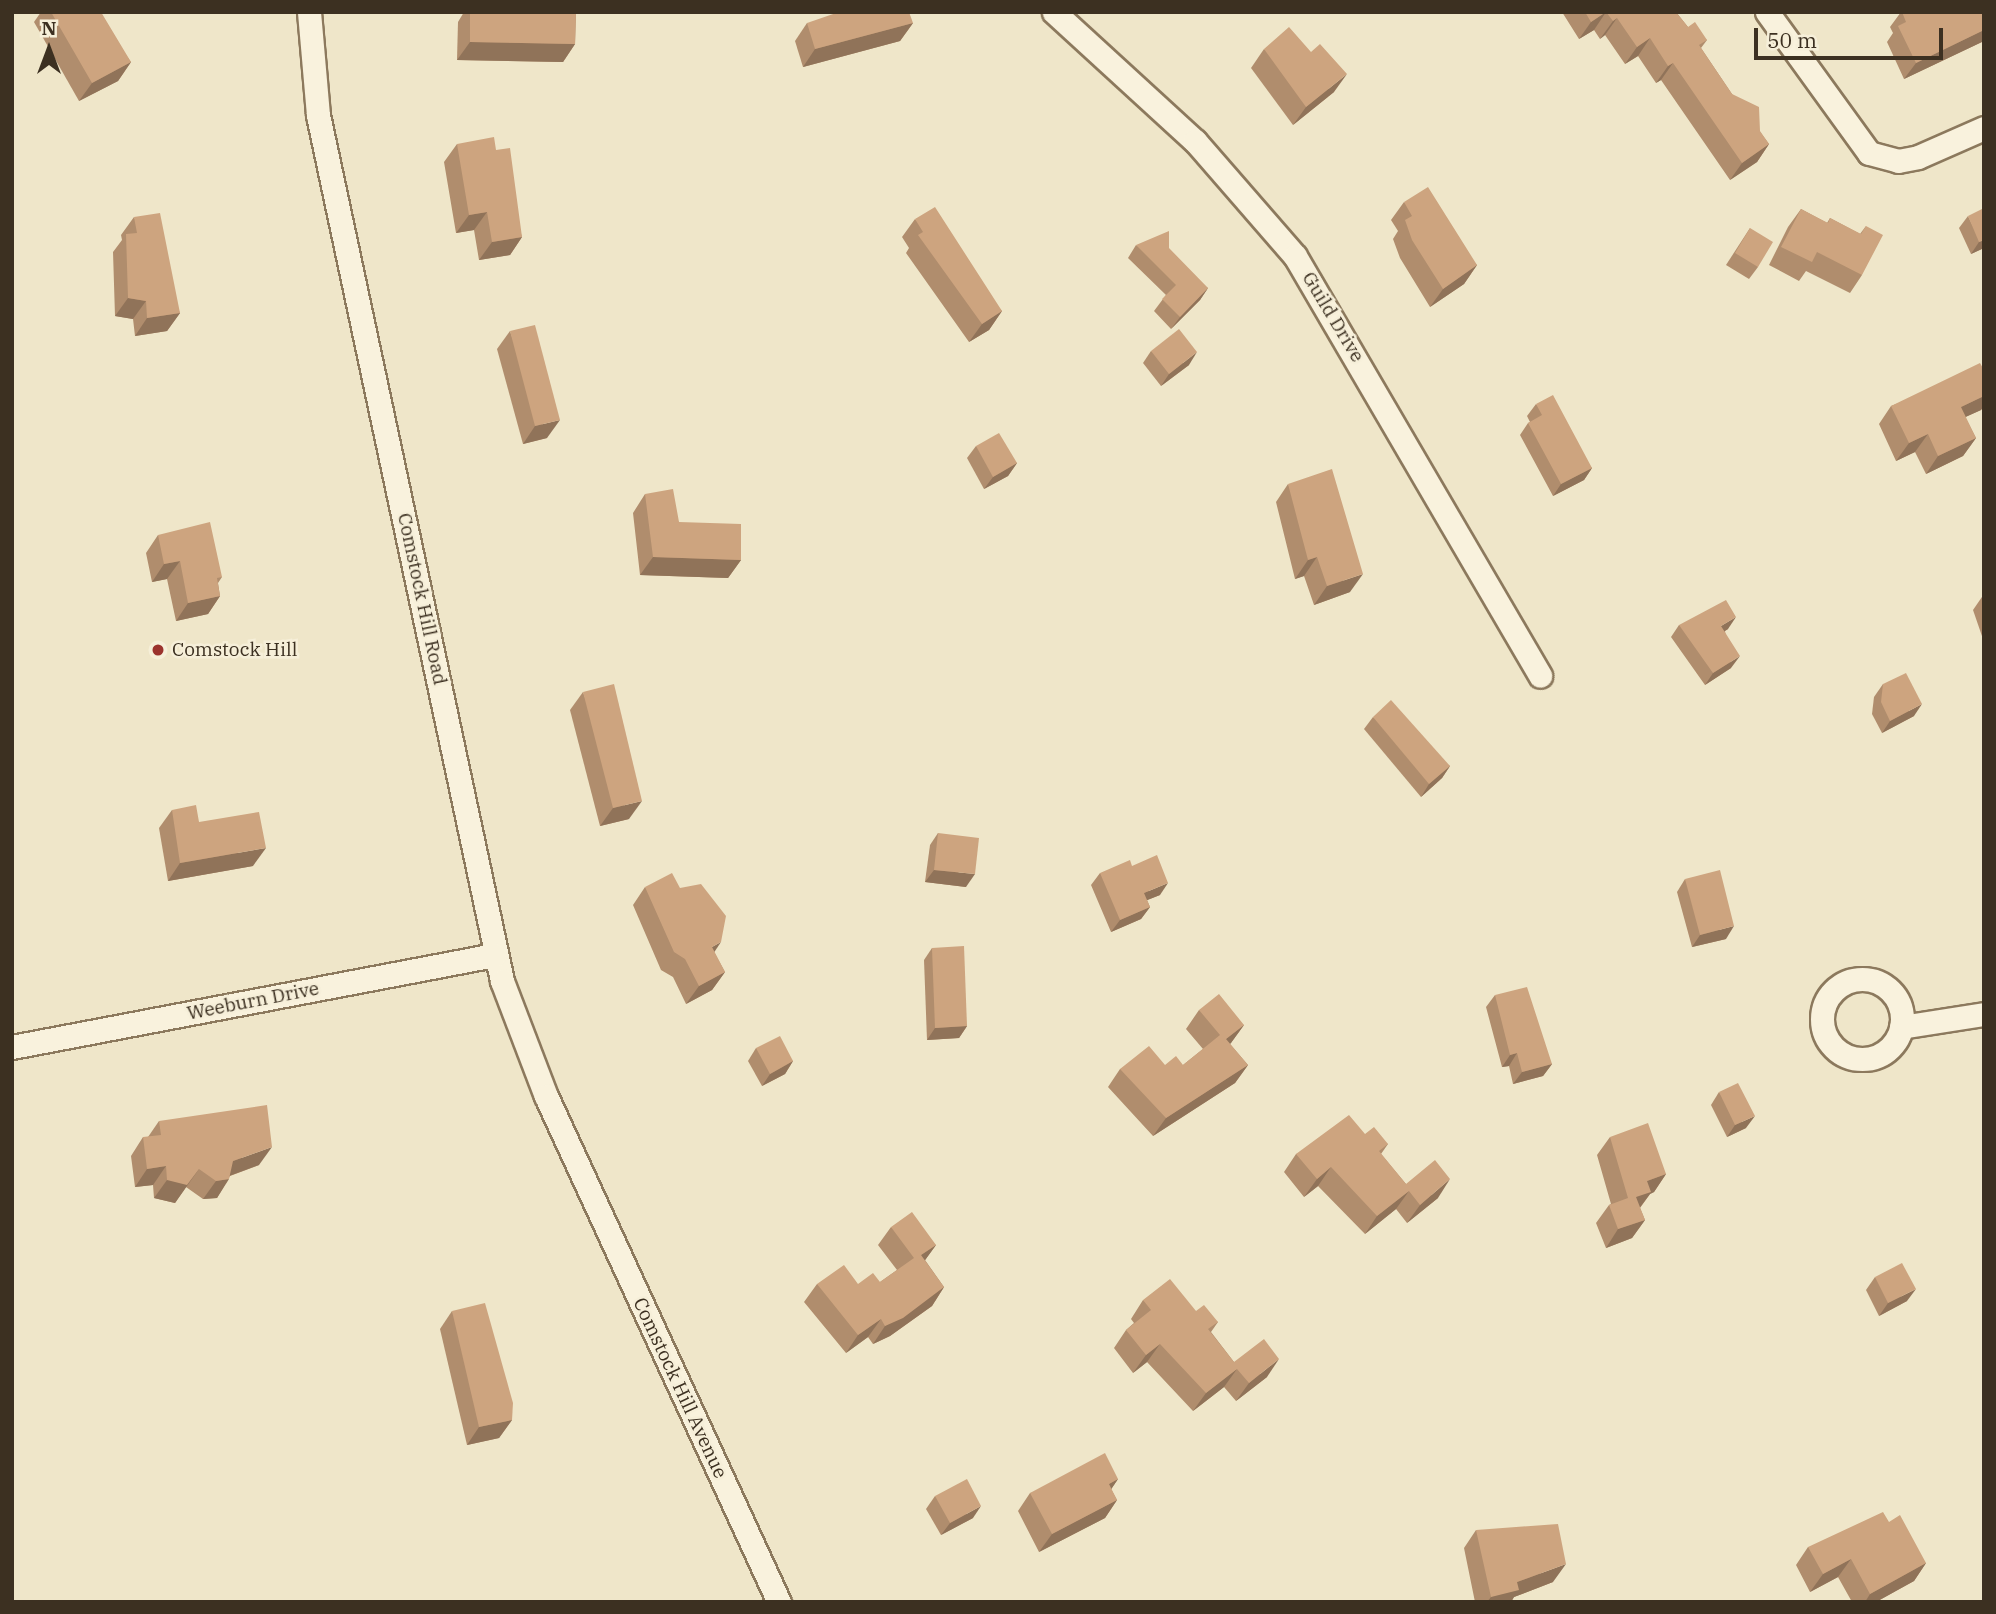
<!DOCTYPE html>
<style>
body{margin:0}
#map{position:relative;width:1996px;height:1614px;overflow:hidden;background:#efe6c9;font-family:"IBM Plex Serif",serif}
div>[style]{position:absolute}
.roads{filter:drop-shadow(2px 0 #8c795d) drop-shadow(-2px 0 #8c795d) drop-shadow(0 2px #8c795d) drop-shadow(0 -2px #8c795d)}
.street>*{height:23px;margin:-11.5px;padding:0 11.5px;transform-origin:11.5px;border-radius:11.5px;background:#f9f2dd}
.street>.ring{margin:-11.5px;padding:0;box-sizing:content-box;background:none;border:23px solid #f9f2dd;border-radius:50%}
.wall>*{inset:0;background:#b08d6d}
.shaded-wall>*{inset:0;background:#907359}
.building>*{inset:0;background:#cda47f}
.dots>*{width:19px;height:19px;translate:-50% -50%;box-sizing:border-box;border:4px solid #f6efd9;border-radius:50%}
span{translate:-50% -50%;white-space:nowrap;text-align:center;line-height:1.15;-webkit-text-stroke:5px #f6efd9;paint-order:stroke}
.street-label{font-size:19px;color:#3c3021}
.poi-label{font-size:19px;color:#3c3021}
.left{translate:0 -50%;text-align:left}
.frame{position:absolute;inset:0;border:14px solid #3c3021;pointer-events:none}
.north{position:absolute;left:14px;top:14px;width:70px;height:70px;-webkit-text-stroke:5px #f6efd9;paint-order:stroke;rotate:0deg;font-size:19px;font-weight:700;line-height:28px;text-align:center;color:#3c3021}
.north::after{content:'';display:block;margin:auto;width:24px;height:32px;background:#3c3021;clip-path:polygon(50% 0,100% 100%,50% 72%,0 100%)}
.scale{position:absolute;left:1754px;top:28px;width:189px;height:32px;box-sizing:border-box;border:4px solid #3c3021;border-top:0;padding-left:9px;font-size:21px;line-height:24px;white-space:nowrap;color:#3c3021;-webkit-text-stroke:5px #f6efd9;paint-order:stroke}
</style>
<div id="map">
<div class="roads">
<div class="street">
<div style="left:309px;top:12px;width:103px;rotate:85deg"></div>
<div style="left:318px;top:115px;width:885px;rotate:78deg"></div>
<div style="left:502px;top:981px;width:123px;rotate:69.1deg"></div>
<div style="left:546px;top:1096px;width:557px;rotate:65.28deg"></div>
<div style="left:1054px;top:12px;width:191px;rotate:42.5deg"></div>
<div style="left:1195px;top:141px;width:152px;rotate:49deg"></div>
<div style="left:1295px;top:256px;width:486px;rotate:59.7deg"></div>
<div style="left:1767px;top:12px;width:174px;rotate:54.1deg"></div>
<div style="left:1869px;top:153px;width:30px;rotate:15deg"></div>
<div style="left:1898px;top:161px;width:20px;rotate:-11deg"></div>
<div style="left:1918px;top:157px;width:72px;rotate:-23.7deg"></div>
<div class="ring" style="left:1822px;top:979px;width:57px;height:57px"></div>
<div style="left:1901px;top:1027px;width:84px;rotate:-8.9deg"></div>
<div style="left:12px;top:1047px;width:491px;rotate:-10.8deg"></div>
</div>
</div>
<div class="wall">
<div style="clip-path:polygon(41px 12px,94px 12px,131px 62px,118px 81px,79px 101px,34px 22px)"></div>
<div style="clip-path:polygon(464px 12px,576px 12px,575px 44px,563px 62px,457px 60px,458px 22px)"></div>
<div style="clip-path:polygon(1562px 12px,1676px 12px,1688px 27px,1707px 40px,1701px 48px,1732px 94px,1769px 144px,1757px 162px,1730px 180px,1661px 80px,1656px 83px,1638px 56px,1625px 64px,1605px 35px,1600px 39px,1594px 30px,1579px 39px)"></div>
<div style="clip-path:polygon(1901px 12px,1984px 12px,1984px 41px,1904px 79px,1887px 42px,1893px 33px,1890px 27px)"></div>
<div style="clip-path:polygon(807px 23px,913px 23px,900px 41px,803px 67px,795px 41px)"></div>
<div style="clip-path:polygon(1264px 49px,1334px 92px,1293px 125px,1251px 68px)"></div>
<div style="clip-path:polygon(457px 144px,496px 150px,522px 237px,510px 255px,479px 260px,474px 230px,456px 233px,444px 162px)"></div>
<div style="clip-path:polygon(1404px 202px,1477px 265px,1464px 284px,1430px 307px,1400px 258px,1393px 239px,1398px 231px,1391px 220px)"></div>
<div style="clip-path:polygon(1801px 209px,1827px 223px,1830px 218px,1860px 234px,1866px 226px,1862px 275px,1850px 293px,1806px 271px,1799px 281px,1769px 265px,1788px 227px)"></div>
<div style="clip-path:polygon(1968px 216px,1984px 248px,1971px 254px,1959px 228px)"></div>
<div style="clip-path:polygon(134px 217px,180px 313px,167px 331px,135px 336px,133px 319px,115px 316px,113px 252px,122px 240px,121px 235px)"></div>
<div style="clip-path:polygon(915px 219px,1002px 311px,989px 330px,969px 342px,906px 253px,909px 248px,902px 237px)"></div>
<div style="clip-path:polygon(1750px 228px,1758px 267px,1749px 279px,1726px 265px)"></div>
<div style="clip-path:polygon(1136px 245px,1208px 288px,1200px 300px,1171px 329px,1154px 311px,1166px 295px,1128px 258px)"></div>
<div style="clip-path:polygon(510px 331px,547px 438px,523px 444px,497px 349px)"></div>
<div style="clip-path:polygon(1151px 351px,1189px 365px,1161px 386px,1143px 363px)"></div>
<div style="clip-path:polygon(1984px 370px,1984px 406px,1981px 410px,1965px 417px,1976px 438px,1963px 456px,1926px 474px,1915px 452px,1896px 461px,1879px 424px,1891px 406px)"></div>
<div style="clip-path:polygon(1536px 404px,1592px 468px,1584px 480px,1553px 496px,1520px 435px,1528px 423px,1530px 422px,1527px 416px)"></div>
<div style="clip-path:polygon(976px 446px,1017px 463px,1008px 476px,984px 489px,967px 458px)"></div>
<div style="clip-path:polygon(1288px 484px,1350px 592px,1314px 605px,1304px 576px,1295px 579px,1276px 502px)"></div>
<div style="clip-path:polygon(645px 494px,679px 522px,741px 560px,728px 578px,640px 575px,633px 513px)"></div>
<div style="clip-path:polygon(158px 535px,222px 577px,218px 583px,220px 596px,208px 614px,176px 621px,167px 579px,152px 582px,146px 553px)"></div>
<div style="clip-path:polygon(1984px 594px,1984px 638px,1983px 639px,1973px 610px)"></div>
<div style="clip-path:polygon(1679px 625px,1728px 629px,1725px 631px,1731px 668px,1705px 685px,1671px 637px)"></div>
<div style="clip-path:polygon(1883px 684px,1914px 716px,1882px 733px,1872px 714px,1874px 697px)"></div>
<div style="clip-path:polygon(583px 692px,629px 819px,600px 826px,570px 710px)"></div>
<div style="clip-path:polygon(1373px 717px,1450px 766px,1442px 778px,1421px 797px,1364px 729px)"></div>
<div style="clip-path:polygon(172px 810px,199px 822px,253px 866px,168px 881px,159px 828px)"></div>
<div style="clip-path:polygon(938px 833px,966px 887px,925px 882px,930px 845px)"></div>
<div style="clip-path:polygon(1100px 873px,1160px 895px,1147px 900px,1150px 907px,1141px 919px,1111px 932px,1091px 885px)"></div>
<div style="clip-path:polygon(1685px 879px,1726px 939px,1692px 947px,1677px 892px)"></div>
<div style="clip-path:polygon(645px 887px,714px 952px,725px 972px,712px 990px,686px 1004px,673px 977px,661px 970px,633px 905px)"></div>
<div style="clip-path:polygon(932px 948px,967px 1026px,959px 1038px,927px 1040px,924px 960px)"></div>
<div style="clip-path:polygon(1495px 995px,1552px 1064px,1543px 1076px,1513px 1084px,1509px 1066px,1502px 1067px,1486px 1007px)"></div>
<div style="clip-path:polygon(1199px 1010px,1244px 1025px,1230px 1044px,1248px 1065px,1235px 1083px,1153px 1136px,1108px 1087px,1120px 1069px,1165px 1065px,1183px 1065px,1203px 1049px,1186px 1029px)"></div>
<div style="clip-path:polygon(756px 1048px,793px 1061px,785px 1074px,762px 1086px,748px 1061px)"></div>
<div style="clip-path:polygon(1719px 1092px,1746px 1128px,1727px 1137px,1711px 1105px)"></div>
<div style="clip-path:polygon(159px 1121px,259px 1165px,230px 1176px,217px 1198px,203px 1199px,186px 1187px,175px 1203px,154px 1198px,153px 1185px,135px 1187px,131px 1156px,143px 1137px,148px 1137px)"></div>
<div style="clip-path:polygon(1365px 1134px,1388px 1144px,1381px 1154px,1406px 1184px,1438px 1198px,1407px 1223px,1396px 1209px,1365px 1234px,1318px 1186px,1304px 1197px,1284px 1172px,1296px 1154px)"></div>
<div style="clip-path:polygon(1610px 1137px,1666px 1174px,1654px 1192px,1650px 1194px,1640px 1208px,1645px 1220px,1632px 1238px,1606px 1248px,1596px 1223px,1609px 1205px,1611px 1204px,1597px 1155px)"></div>
<div style="clip-path:polygon(891px 1227px,936px 1245px,925px 1260px,944px 1287px,932px 1306px,890px 1336px,873px 1344px,868px 1337px,846px 1353px,804px 1302px,817px 1284px,858px 1284px,880px 1282px,897px 1270px,878px 1245px)"></div>
<div style="clip-path:polygon(1875px 1277px,1907px 1301px,1879px 1316px,1866px 1290px)"></div>
<div style="clip-path:polygon(1143px 1300px,1196px 1311px,1218px 1322px,1211px 1332px,1234px 1362px,1267px 1377px,1236px 1401px,1224px 1387px,1193px 1411px,1147px 1362px,1133px 1373px,1114px 1348px,1126px 1330px,1134px 1323px,1131px 1319px)"></div>
<div style="clip-path:polygon(452px 1311px,512px 1420px,499px 1438px,467px 1445px,440px 1329px)"></div>
<div style="clip-path:polygon(1118px 1479px,1111px 1489px,1117px 1500px,1105px 1518px,1039px 1552px,1018px 1511px,1030px 1493px)"></div>
<div style="clip-path:polygon(935px 1496px,973px 1518px,941px 1535px,926px 1509px)"></div>
<div style="clip-path:polygon(1476px 1530px,1553px 1582px,1514px 1597px,1511px 1602px,1475px 1602px,1464px 1548px)"></div>
<div style="clip-path:polygon(1808px 1547px,1926px 1563px,1914px 1581px,1876px 1602px,1852px 1602px,1838px 1577px,1810px 1592px,1796px 1565px)"></div>
</div>
<div class="shaded-wall">
<div style="clip-path:polygon(1606px 12px,1594px 30px,1579px 39px,1591px 22px)"></div>
<div style="clip-path:polygon(1617px 18px,1605px 35px,1600px 39px,1613px 21px)"></div>
<div style="clip-path:polygon(913px 23px,900px 41px,803px 67px,815px 49px)"></div>
<div style="clip-path:polygon(1984px 30px,1984px 41px,1904px 79px,1916px 63px)"></div>
<div style="clip-path:polygon(1650px 38px,1638px 56px,1625px 64px,1637px 47px)"></div>
<div style="clip-path:polygon(470px 42px,575px 44px,563px 62px,457px 60px)"></div>
<div style="clip-path:polygon(131px 62px,118px 81px,79px 101px,92px 83px)"></div>
<div style="clip-path:polygon(1673px 63px,1661px 80px,1656px 83px,1668px 66px)"></div>
<div style="clip-path:polygon(1347px 74px,1334px 92px,1293px 125px,1306px 107px)"></div>
<div style="clip-path:polygon(1769px 144px,1757px 162px,1730px 180px,1742px 163px)"></div>
<div style="clip-path:polygon(487px 212px,474px 230px,456px 233px,469px 215px)"></div>
<div style="clip-path:polygon(522px 237px,510px 255px,479px 260px,492px 242px)"></div>
<div style="clip-path:polygon(1984px 240px,1984px 248px,1971px 254px,1979px 242px)"></div>
<div style="clip-path:polygon(1477px 265px,1464px 284px,1430px 307px,1443px 289px)"></div>
<div style="clip-path:polygon(1208px 288px,1200px 300px,1171px 329px,1180px 317px)"></div>
<div style="clip-path:polygon(128px 298px,146px 301px,133px 319px,115px 316px)"></div>
<div style="clip-path:polygon(1002px 311px,989px 330px,969px 342px,982px 324px)"></div>
<div style="clip-path:polygon(180px 313px,167px 331px,135px 336px,147px 318px)"></div>
<div style="clip-path:polygon(1197px 352px,1189px 365px,1161px 386px,1169px 374px)"></div>
<div style="clip-path:polygon(1984px 396px,1984px 406px,1981px 410px,1948px 425px,1961px 407px)"></div>
<div style="clip-path:polygon(560px 420px,547px 438px,523px 444px,535px 426px)"></div>
<div style="clip-path:polygon(1928px 434px,1915px 452px,1896px 461px,1909px 443px)"></div>
<div style="clip-path:polygon(1976px 438px,1963px 456px,1926px 474px,1938px 456px)"></div>
<div style="clip-path:polygon(1017px 463px,1008px 476px,984px 489px,993px 477px)"></div>
<div style="clip-path:polygon(1592px 468px,1584px 480px,1553px 496px,1561px 484px)"></div>
<div style="clip-path:polygon(653px 557px,741px 560px,728px 578px,640px 575px)"></div>
<div style="clip-path:polygon(1317px 557px,1304px 576px,1295px 579px,1308px 560px)"></div>
<div style="clip-path:polygon(180px 561px,167px 579px,152px 582px,164px 564px)"></div>
<div style="clip-path:polygon(1363px 574px,1350px 592px,1314px 605px,1327px 586px)"></div>
<div style="clip-path:polygon(220px 596px,208px 614px,176px 621px,188px 603px)"></div>
<div style="clip-path:polygon(1736px 617px,1728px 629px,1713px 638px,1721px 626px)"></div>
<div style="clip-path:polygon(1740px 656px,1731px 668px,1705px 685px,1713px 673px)"></div>
<div style="clip-path:polygon(1922px 704px,1914px 716px,1882px 733px,1890px 721px)"></div>
<div style="clip-path:polygon(1450px 766px,1442px 778px,1421px 797px,1429px 784px)"></div>
<div style="clip-path:polygon(642px 801px,629px 819px,600px 826px,613px 808px)"></div>
<div style="clip-path:polygon(266px 848px,253px 866px,168px 881px,180px 863px)"></div>
<div style="clip-path:polygon(934px 870px,975px 874px,966px 887px,925px 882px)"></div>
<div style="clip-path:polygon(1168px 883px,1160px 895px,1135px 905px,1144px 893px)"></div>
<div style="clip-path:polygon(1150px 907px,1141px 919px,1111px 932px,1120px 920px)"></div>
<div style="clip-path:polygon(1734px 926px,1726px 939px,1692px 947px,1700px 935px)"></div>
<div style="clip-path:polygon(721px 942px,709px 960px,712px 947px)"></div>
<div style="clip-path:polygon(725px 972px,712px 990px,686px 1004px,699px 986px)"></div>
<div style="clip-path:polygon(1244px 1025px,1231px 1043px,1214px 1058px,1226px 1039px)"></div>
<div style="clip-path:polygon(967px 1026px,959px 1038px,927px 1040px,935px 1028px)"></div>
<div style="clip-path:polygon(1517px 1053px,1509px 1066px,1502px 1067px,1510px 1055px)"></div>
<div style="clip-path:polygon(793px 1061px,785px 1074px,762px 1086px,770px 1074px)"></div>
<div style="clip-path:polygon(1552px 1064px,1543px 1076px,1513px 1084px,1522px 1072px)"></div>
<div style="clip-path:polygon(1248px 1065px,1235px 1083px,1153px 1136px,1166px 1118px)"></div>
<div style="clip-path:polygon(1755px 1116px,1746px 1128px,1727px 1137px,1735px 1125px)"></div>
<div style="clip-path:polygon(272px 1147px,259px 1165px,221px 1179px,233px 1161px)"></div>
<div style="clip-path:polygon(166px 1166px,153px 1185px,135px 1187px,147px 1169px)"></div>
<div style="clip-path:polygon(1331px 1167px,1318px 1186px,1304px 1197px,1317px 1179px)"></div>
<div style="clip-path:polygon(199px 1169px,175px 1203px,154px 1198px,167px 1180px)"></div>
<div style="clip-path:polygon(1666px 1174px,1654px 1192px,1650px 1194px,1638px 1210px,1624px 1215px,1647px 1181px)"></div>
<div style="clip-path:polygon(229px 1179px,217px 1198px,203px 1199px,216px 1181px)"></div>
<div style="clip-path:polygon(1450px 1179px,1438px 1198px,1407px 1223px,1420px 1205px)"></div>
<div style="clip-path:polygon(1409px 1191px,1396px 1209px,1365px 1234px,1377px 1216px)"></div>
<div style="clip-path:polygon(1645px 1220px,1632px 1238px,1606px 1248px,1618px 1229px)"></div>
<div style="clip-path:polygon(936px 1245px,923px 1263px,921px 1255px)"></div>
<div style="clip-path:polygon(944px 1287px,932px 1306px,890px 1336px,873px 1344px,885px 1326px)"></div>
<div style="clip-path:polygon(1916px 1289px,1907px 1301px,1879px 1316px,1888px 1303px)"></div>
<div style="clip-path:polygon(881px 1319px,868px 1337px,846px 1353px,858px 1335px)"></div>
<div style="clip-path:polygon(1160px 1344px,1147px 1362px,1133px 1373px,1146px 1355px)"></div>
<div style="clip-path:polygon(1279px 1359px,1267px 1377px,1236px 1401px,1249px 1383px)"></div>
<div style="clip-path:polygon(1237px 1369px,1224px 1387px,1193px 1411px,1206px 1393px)"></div>
<div style="clip-path:polygon(512px 1420px,499px 1438px,467px 1445px,479px 1427px)"></div>
<div style="clip-path:polygon(1118px 1479px,1106px 1497px,1109px 1484px)"></div>
<div style="clip-path:polygon(1117px 1500px,1105px 1518px,1039px 1552px,1052px 1534px)"></div>
<div style="clip-path:polygon(981px 1506px,973px 1518px,941px 1535px,950px 1523px)"></div>
<div style="clip-path:polygon(1851px 1559px,1838px 1577px,1810px 1592px,1823px 1574px)"></div>
<div style="clip-path:polygon(1926px 1563px,1914px 1581px,1876px 1602px,1865px 1602px,1870px 1594px)"></div>
<div style="clip-path:polygon(1566px 1564px,1553px 1582px,1514px 1597px,1511px 1602px,1487px 1602px,1491px 1597px,1517px 1582px)"></div>
</div>
<div class="building">
<div style="clip-path:polygon(51px 12px,94px 12px,95px 13px,101px 12px,131px 62px,92px 83px)"></div>
<div style="clip-path:polygon(470px 12px,576px 12px,575px 44px,470px 42px)"></div>
<div style="clip-path:polygon(839px 12px,909px 12px,913px 23px,815px 49px,807px 23px)"></div>
<div style="clip-path:polygon(1585px 12px,1676px 12px,1688px 27px,1695px 22px,1707px 40px,1699px 45px,1732px 94px,1759px 107px,1760px 131px,1769px 144px,1742px 163px,1673px 63px,1668px 66px,1650px 38px,1637px 47px,1617px 18px,1613px 21px,1606px 12px,1591px 22px)"></div>
<div style="clip-path:polygon(1902px 12px,1984px 12px,1984px 30px,1916px 63px,1898px 26px,1906px 22px)"></div>
<div style="clip-path:polygon(1289px 27px,1311px 52px,1320px 44px,1347px 74px,1306px 107px,1264px 49px)"></div>
<div style="clip-path:polygon(494px 137px,496px 150px,510px 148px,522px 237px,492px 242px,487px 212px,469px 215px,457px 144px)"></div>
<div style="clip-path:polygon(1428px 187px,1477px 265px,1443px 289px,1412px 240px,1405px 220px,1412px 216px,1404px 202px)"></div>
<div style="clip-path:polygon(935px 207px,1002px 311px,982px 324px,918px 235px,923px 232px,915px 219px)"></div>
<div style="clip-path:polygon(1984px 208px,1984px 240px,1979px 242px,1968px 216px)"></div>
<div style="clip-path:polygon(1801px 209px,1828px 223px,1830px 218px,1861px 234px,1866px 226px,1883px 235px,1862px 275px,1817px 252px,1812px 262px,1781px 247px)"></div>
<div style="clip-path:polygon(160px 213px,180px 313px,147px 318px,146px 301px,128px 298px,126px 234px,137px 233px,134px 217px)"></div>
<div style="clip-path:polygon(1750px 228px,1773px 242px,1758px 267px,1735px 253px)"></div>
<div style="clip-path:polygon(1169px 231px,1169px 248px,1208px 288px,1180px 317px,1162px 299px,1176px 285px,1136px 245px)"></div>
<div style="clip-path:polygon(535px 325px,560px 420px,535px 426px,510px 331px)"></div>
<div style="clip-path:polygon(1179px 329px,1197px 352px,1169px 374px,1151px 351px)"></div>
<div style="clip-path:polygon(1980px 363px,1984px 370px,1984px 396px,1961px 407px,1976px 438px,1938px 456px,1928px 434px,1909px 443px,1891px 406px)"></div>
<div style="clip-path:polygon(1553px 395px,1592px 468px,1561px 484px,1528px 423px,1542px 415px,1536px 404px)"></div>
<div style="clip-path:polygon(999px 433px,1017px 463px,993px 477px,976px 446px)"></div>
<div style="clip-path:polygon(1332px 469px,1363px 574px,1327px 586px,1317px 557px,1308px 560px,1288px 484px)"></div>
<div style="clip-path:polygon(673px 489px,679px 522px,741px 524px,741px 560px,653px 557px,645px 494px)"></div>
<div style="clip-path:polygon(210px 522px,222px 577px,217px 578px,220px 596px,188px 603px,180px 561px,164px 564px,158px 535px)"></div>
<div style="clip-path:polygon(1726px 600px,1736px 617px,1721px 626px,1740px 656px,1713px 673px,1679px 625px)"></div>
<div style="clip-path:polygon(1906px 673px,1922px 704px,1890px 721px,1881px 702px,1883px 684px)"></div>
<div style="clip-path:polygon(614px 684px,642px 801px,613px 808px,583px 692px)"></div>
<div style="clip-path:polygon(1391px 700px,1450px 766px,1429px 784px,1373px 717px)"></div>
<div style="clip-path:polygon(196px 805px,199px 822px,259px 812px,266px 848px,180px 863px,172px 810px)"></div>
<div style="clip-path:polygon(938px 833px,979px 838px,975px 874px,934px 870px)"></div>
<div style="clip-path:polygon(1157px 855px,1168px 883px,1144px 893px,1150px 907px,1120px 920px,1100px 873px,1130px 860px,1132px 866px)"></div>
<div style="clip-path:polygon(1720px 870px,1734px 926px,1700px 935px,1685px 879px)"></div>
<div style="clip-path:polygon(672px 873px,680px 888px,701px 884px,726px 916px,721px 942px,712px 947px,725px 972px,699px 986px,685px 959px,674px 952px,645px 887px)"></div>
<div style="clip-path:polygon(964px 946px,967px 1026px,935px 1028px,932px 948px)"></div>
<div style="clip-path:polygon(1527px 987px,1552px 1064px,1522px 1072px,1517px 1053px,1510px 1055px,1495px 995px)"></div>
<div style="clip-path:polygon(1219px 994px,1244px 1025px,1226px 1039px,1248px 1065px,1166px 1118px,1120px 1069px,1149px 1046px,1165px 1065px,1176px 1056px,1183px 1065px,1220px 1035px,1199px 1010px)"></div>
<div style="clip-path:polygon(780px 1036px,793px 1061px,770px 1074px,756px 1048px)"></div>
<div style="clip-path:polygon(1738px 1083px,1755px 1116px,1735px 1125px,1719px 1092px)"></div>
<div style="clip-path:polygon(267px 1105px,272px 1147px,233px 1161px,229px 1179px,216px 1181px,199px 1169px,187px 1185px,167px 1180px,166px 1166px,147px 1169px,143px 1137px,161px 1135px,159px 1121px)"></div>
<div style="clip-path:polygon(1349px 1115px,1365px 1134px,1374px 1127px,1388px 1144px,1379px 1151px,1406px 1184px,1435px 1160px,1450px 1179px,1420px 1205px,1409px 1191px,1377px 1216px,1331px 1167px,1317px 1179px,1296px 1154px)"></div>
<div style="clip-path:polygon(1648px 1123px,1666px 1174px,1647px 1181px,1651px 1192px,1636px 1197px,1645px 1220px,1618px 1229px,1609px 1205px,1628px 1198px,1610px 1137px)"></div>
<div style="clip-path:polygon(912px 1212px,936px 1245px,921px 1255px,944px 1287px,903px 1318px,885px 1326px,881px 1319px,858px 1335px,817px 1284px,844px 1265px,858px 1284px,873px 1273px,880px 1282px,914px 1258px,891px 1227px)"></div>
<div style="clip-path:polygon(1902px 1263px,1916px 1289px,1888px 1303px,1875px 1277px)"></div>
<div style="clip-path:polygon(1170px 1279px,1196px 1311px,1204px 1305px,1218px 1322px,1208px 1329px,1234px 1362px,1264px 1339px,1279px 1359px,1249px 1383px,1237px 1369px,1206px 1393px,1160px 1344px,1146px 1355px,1126px 1330px,1151px 1310px,1143px 1300px)"></div>
<div style="clip-path:polygon(485px 1303px,513px 1403px,512px 1420px,479px 1427px,452px 1311px)"></div>
<div style="clip-path:polygon(1105px 1453px,1118px 1479px,1109px 1484px,1117px 1500px,1052px 1534px,1030px 1493px)"></div>
<div style="clip-path:polygon(967px 1479px,981px 1506px,950px 1523px,935px 1496px)"></div>
<div style="clip-path:polygon(1883px 1512px,1889px 1522px,1900px 1515px,1926px 1563px,1870px 1594px,1851px 1559px,1823px 1574px,1808px 1547px)"></div>
<div style="clip-path:polygon(1558px 1524px,1566px 1564px,1517px 1582px,1519px 1590px,1491px 1597px,1476px 1530px)"></div>
</div>
<div class="dots">
<div style="left:158px;top:650px;background:#9b332d"></div>
</div>
<div class="street-label">
<span style="left:1333px;top:317px;rotate:59deg">Guild Drive</span>
<span style="left:422px;top:599px;rotate:78deg">Comstock Hill Road</span>
<span style="left:253px;top:1001px;rotate:-11deg">Weeburn Drive</span>
<span style="left:680px;top:1388px;rotate:65deg">Comstock Hill Avenue</span>
</div>
<div class="poi-label">
<span class="left" style="left:172px;top:650px">Comstock Hill</span>
</div>
<div class="frame"></div>
<div class="north">N</div>
<div class="scale">50 m</div>
</div>
